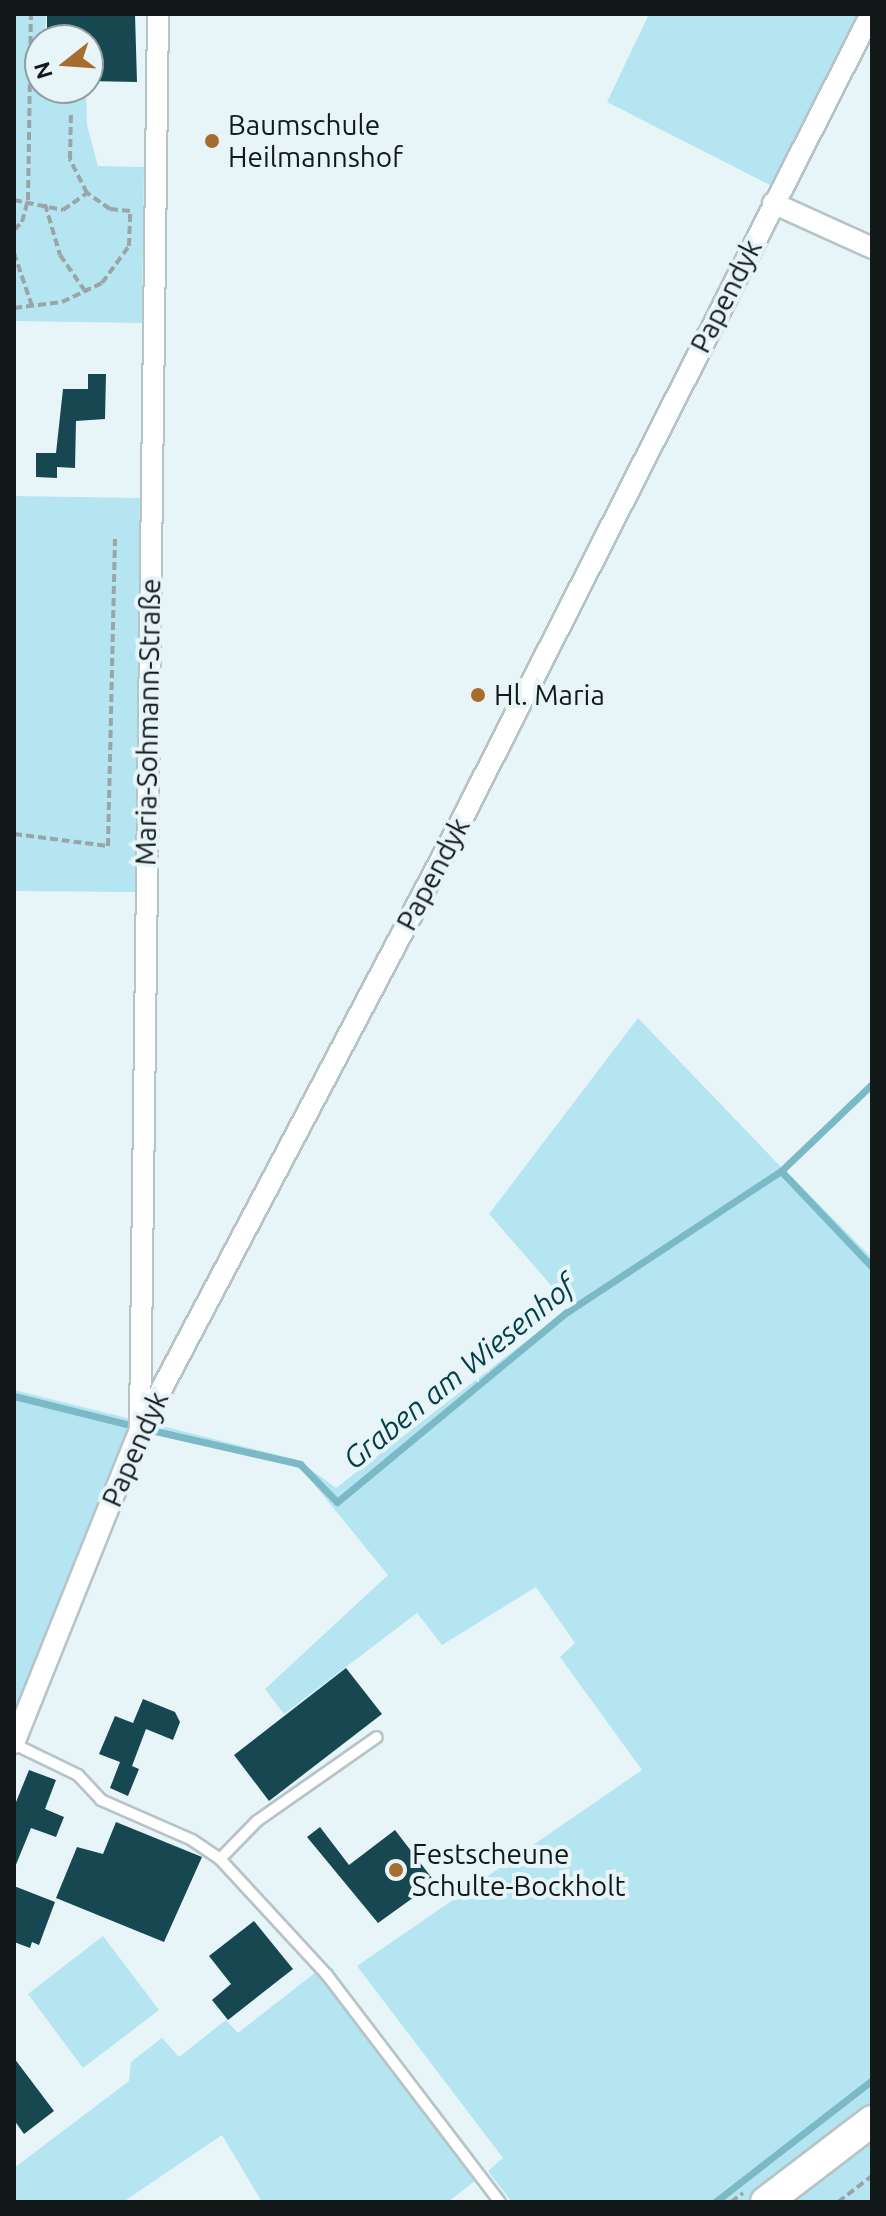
<!DOCTYPE html>
<meta charset="utf-8">
<style>
body{margin:0}
#map{position:relative;width:886px;height:2216px;overflow:hidden;background:#e7f5f8;font-family:Ubuntu,sans-serif}
div>[style]{position:absolute}
.green>*{inset:0;background:#b4e5f0}
.stream>*{height:7px;margin:-3.5px;padding:0 3.5px;transform-origin:3.5px;border-radius:3.5px;background:#7bb9c7}
.building>*{inset:0;background:#174852}
.path>*{height:4px;margin-top:-2px;transform-origin:0;background:repeating-linear-gradient(90deg,#9aa5a7 0 8px,transparent 0 12px)}
.roads{filter:drop-shadow(2px 0 #b7c4c7) drop-shadow(-2px 0 #b7c4c7) drop-shadow(0 2px #b7c4c7) drop-shadow(0 -2px #b7c4c7)}
.service>*{height:10px;margin:-5px;padding:0 5px;transform-origin:5px;border-radius:5px;background:#fff}
.minor>*{height:20px;margin:-10px;padding:0 10px;transform-origin:10px;border-radius:10px;background:#fff}
.secondary>*{height:30px;margin:-15px;padding:0 15px;transform-origin:15px;border-radius:15px;background:#fff}
.dots>*{width:22px;height:22px;translate:-50% -50%;box-sizing:border-box;border:4px solid #e7f5f8;border-radius:50%}
span{translate:-50% -50%;white-space:nowrap;text-align:center;line-height:1.15;-webkit-text-stroke:8px #e7f5f8;paint-order:stroke}
.poi-label{font-size:28px;color:#131819}
.left{translate:0 -50%;text-align:left}
.street-label{font-size:28px;color:#131819}
.water-label{font-size:30px;color:#023f4a;font-style:italic}
.frame{position:absolute;inset:0;border:16px solid #131819;pointer-events:none}
.north{position:absolute;left:24px;top:24px;width:80px;height:80px;box-sizing:border-box;background:#e7f5f8;border:2px solid #929d9f;border-radius:50%;rotate:253deg;font-size:22px;font-weight:700;line-height:32px;text-align:center;color:#131819}
.north::after{content:'';display:block;margin:auto;width:28px;height:36px;background:#a86c2e;clip-path:polygon(50% 0,100% 100%,50% 72%,0 100%)}
</style>
<div id="map">
<div class="green">
<div style="clip-path:polygon(14px 14px,46px 14px,45px 38px,65px 39px,40px 40px,40px 88px,86px 88px,87px 125px,98px 166px,144px 167px,142px 323px,14px 321px)"></div>
<div style="clip-path:polygon(649px 14px,860px 14px,772px 186px,607px 102px)"></div>
<div style="clip-path:polygon(14px 496px,140px 498px,136px 892px,14px 891px)"></div>
<div style="clip-path:polygon(638px 1018px,781px 1167px,872px 1080px,872px 1089px,786px 1171px,872px 1258px,872px 2109px,751px 2202px,512px 2202px,488px 2171px,503px 2158px,357px 1966px,642px 1770px,560px 1657px,575px 1643px,536px 1587px,442px 1645px,417px 1613px,284px 1714px,265px 1689px,388px 1575px,300px 1467px,150px 1431px,154px 1424px,298px 1460px,336px 1488px,570px 1307px,489px 1214px)"></div>
<div style="clip-path:polygon(14px 1390px,131px 1419px,14px 1717px)"></div>
<div style="clip-path:polygon(103px 1936px,159px 2010px,83px 2068px,28px 1994px)"></div>
<div style="clip-path:polygon(316px 1972px,476px 2180px,448px 2202px,262px 2202px,222px 2135px,123px 2202px,14px 2202px,14px 2168px,129px 2081px,131px 2062px,162px 2038px,179px 2057px,226px 2020px,238px 2033px)"></div>
<div style="clip-path:polygon(872px 2138px,872px 2202px,788px 2202px)"></div>
</div>
<div class="stream">
<div style="left:781px;top:1171px;width:132px;rotate:46.5deg"></div>
<div style="left:14px;top:1396px;width:115px;rotate:14deg"></div>
<div style="left:155px;top:1431px;width:149px;rotate:12.8deg"></div>
<div style="left:300px;top:1464px;width:53px;rotate:45.8deg"></div>
<div style="left:337px;top:1502px;width:298px;rotate:-39.6deg"></div>
<div style="left:567px;top:1312px;width:256px;rotate:-33.4deg"></div>
<div style="left:781px;top:1171px;width:126px;rotate:-43.7deg"></div>
<div style="left:715px;top:2202px;width:199px;rotate:-37.8deg"></div>
</div>
<div class="building">
<div style="clip-path:polygon(47px 14px,135px 14px,137px 82px,88px 81px,88px 38px,47px 37px)"></div>
<div style="clip-path:polygon(88px 374px,106px 374px,105px 419px,76px 421px,75px 468px,57px 467px,57px 478px,36px 477px,36px 453px,56px 453px,63px 389px,88px 389px)"></div>
<div style="clip-path:polygon(346px 1668px,382px 1714px,269px 1801px,234px 1755px)"></div>
<div style="clip-path:polygon(143px 1699px,175px 1712px,180px 1722px,173px 1740px,146px 1729px,132px 1766px,139px 1769px,128px 1796px,110px 1788px,120px 1762px,99px 1754px,115px 1716px,133px 1723px)"></div>
<div style="clip-path:polygon(29px 1770px,56px 1780px,45px 1809px,64px 1817px,56px 1837px,31px 1828px,15px 1867px,14px 1807px)"></div>
<div style="clip-path:polygon(116px 1822px,202px 1857px,164px 1942px,56px 1898px,77px 1847px,103px 1854px)"></div>
<div style="clip-path:polygon(320px 1827px,349px 1865px,395px 1830px,435px 1882px,378px 1923px,307px 1837px)"></div>
<div style="clip-path:polygon(14px 1886px,55px 1902px,39px 1945px,32px 1942px,30px 1948px,14px 1942px)"></div>
<div style="clip-path:polygon(254px 1921px,293px 1969px,228px 2020px,212px 2000px,231px 1984px,209px 1956px)"></div>
<div style="clip-path:polygon(14px 2058px,54px 2111px,24px 2134px,14px 2120px)"></div>
</div>
<div class="path">
<div style="left:14px;top:200px;width:50px;rotate:11.5deg"></div>
<div style="left:63px;top:210px;width:29px;rotate:-35deg"></div>
<div style="left:45px;top:204px;width:53px;rotate:73.6deg"></div>
<div style="left:60px;top:255px;width:44px;rotate:55.2deg"></div>
<div style="left:14px;top:230px;width:11px;rotate:-45deg"></div>
<div style="left:22px;top:222px;width:23px;rotate:-75deg"></div>
<div style="left:28px;top:200px;width:186px;rotate:-89.1deg"></div>
<div style="left:14px;top:253px;width:59px;rotate:71.3deg"></div>
<div style="left:14px;top:308px;width:48px;rotate:-7.1deg"></div>
<div style="left:62px;top:302px;width:44px;rotate:-25.4deg"></div>
<div style="left:102px;top:283px;width:46px;rotate:-53.9deg"></div>
<div style="left:129px;top:246px;width:35px;rotate:-88deg"></div>
<div style="left:130px;top:211px;width:20px;rotate:-174deg"></div>
<div style="left:110px;top:209px;width:28px;rotate:-145deg"></div>
<div style="left:87px;top:193px;width:38px;rotate:-117deg"></div>
<div style="left:70px;top:159px;width:46px;rotate:-88.8deg"></div>
<div style="left:14px;top:834px;width:95px;rotate:7.3deg"></div>
<div style="left:108px;top:846px;width:307px;rotate:-88.7deg"></div>
<div style="left:731px;top:2202px;width:15px;rotate:-37deg"></div>
<div style="left:838px;top:2202px;width:43px;rotate:-37.4deg"></div>
</div>
<div class="roads">
<div class="service">
<div style="left:14px;top:1744px;width:71px;rotate:25.8deg"></div>
<div style="left:78px;top:1775px;width:34px;rotate:47deg"></div>
<div style="left:101px;top:1800px;width:99px;rotate:23.7deg"></div>
<div style="left:192px;top:1840px;width:34px;rotate:34deg"></div>
<div style="left:220px;top:1859px;width:158px;rotate:47.3deg"></div>
<div style="left:327px;top:1975px;width:285px;rotate:52.7deg"></div>
<div style="left:220px;top:1859px;width:53px;rotate:-45.8deg"></div>
<div style="left:257px;top:1821px;width:146px;rotate:-35deg"></div>
</div>
<div class="minor">
<div style="left:773px;top:203px;width:109px;rotate:24.4deg"></div>
<div style="left:140px;top:1426px;width:1412px;rotate:-89.27deg"></div>
<div style="left:14px;top:1743px;width:337px;rotate:-68.1deg"></div>
<div style="left:140px;top:1430px;width:679px;rotate:-62.19deg"></div>
<div style="left:457px;top:829px;width:914px;rotate:-63.07deg"></div>
</div>
<div class="secondary">
<div style="left:766px;top:2202px;width:133px;rotate:-37.4deg"></div>
</div>
</div>
<div class="dots">
<div style="left:212px;top:141px;background:#a86c2e"></div>
<div style="left:478px;top:695px;background:#a86c2e"></div>
<div style="left:396px;top:1870px;background:#a86c2e"></div>
</div>
<div class="poi-label">
<span class="left" style="left:228px;top:141px">Baumschule<br>Heilmannshof</span>
<span class="left" style="left:494px;top:695px">Hl. Maria</span>
<span class="left" style="left:412px;top:1870px">Festscheune<br>Schulte-Bockholt</span>
</div>
<div class="street-label">
<span style="left:726px;top:296px;rotate:-63deg">Papendyk</span>
<span style="left:148px;top:722px;rotate:-89deg">Maria-Sohmann-Straße</span>
<span style="left:433px;top:874px;rotate:-62deg">Papendyk</span>
<span style="left:135px;top:1449px;rotate:-66deg">Papendyk</span>
</div>
<div class="water-label">
<span style="left:459px;top:1372px;rotate:-39deg">Graben am Wiesenhof</span>
</div>
<div class="frame"></div>
<div class="north">N</div>
</div>
